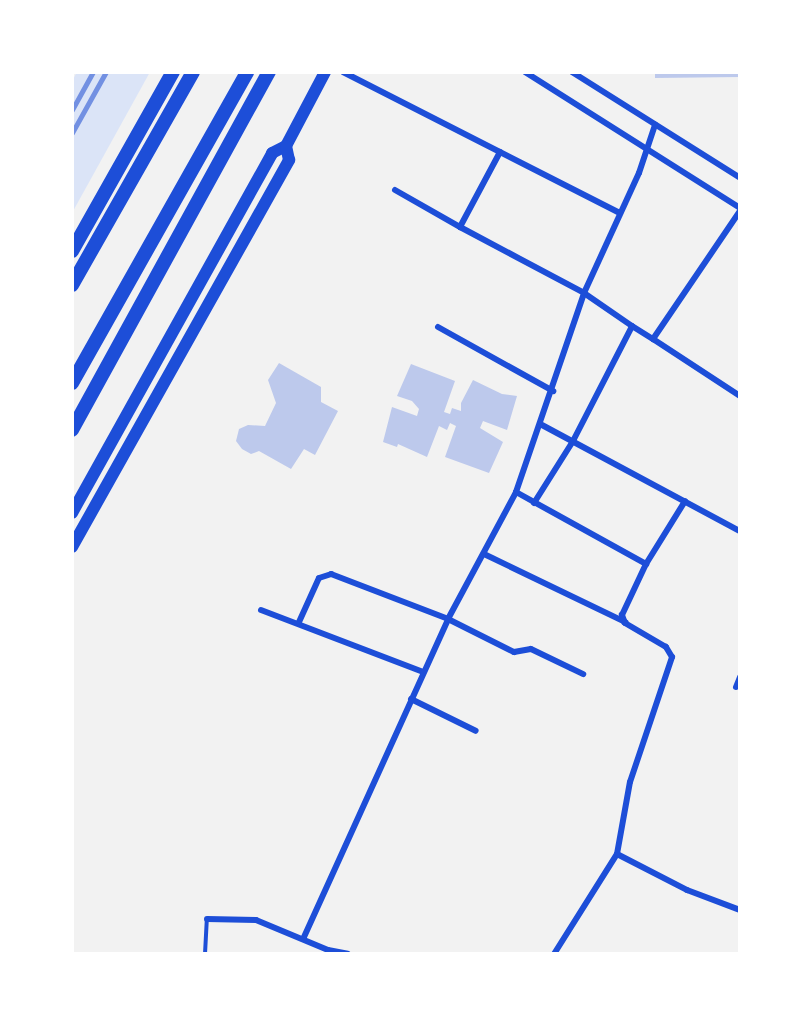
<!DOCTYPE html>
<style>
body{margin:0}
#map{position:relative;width:812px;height:1026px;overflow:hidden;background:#f2f2f2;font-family:Signika,sans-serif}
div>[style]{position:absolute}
.green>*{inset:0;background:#dbe4f7}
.building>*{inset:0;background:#bdc9ec}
.service>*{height:4px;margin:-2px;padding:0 2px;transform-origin:2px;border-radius:2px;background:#1d4ed8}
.minor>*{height:6px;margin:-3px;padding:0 3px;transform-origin:3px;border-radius:3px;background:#1d4ed8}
.secondary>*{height:12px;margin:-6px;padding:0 6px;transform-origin:6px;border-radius:6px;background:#1d4ed8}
.trunk>*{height:14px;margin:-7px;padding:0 7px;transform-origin:7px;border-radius:7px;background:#1d4ed8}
.rail>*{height:4.5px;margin:-2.25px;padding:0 2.25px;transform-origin:2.25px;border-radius:2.25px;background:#7290e2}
span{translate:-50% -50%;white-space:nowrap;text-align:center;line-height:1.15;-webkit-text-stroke:5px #fff;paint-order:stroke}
.frame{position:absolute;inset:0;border:74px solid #fff;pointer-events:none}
</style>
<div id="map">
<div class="green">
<div style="clip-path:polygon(77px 72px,150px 72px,72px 213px,72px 81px)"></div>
</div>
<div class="building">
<div style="clip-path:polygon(655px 72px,740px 72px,740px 77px,655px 78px)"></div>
<div style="clip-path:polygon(279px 363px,321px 387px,321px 402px,338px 411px,315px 455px,304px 449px,291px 469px,259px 451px,251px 454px,242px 449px,236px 441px,239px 429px,248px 425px,265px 426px,276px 403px,268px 380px)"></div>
<div style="clip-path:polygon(411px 364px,455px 381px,444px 412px,450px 414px,452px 408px,461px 411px,461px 403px,473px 380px,502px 394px,517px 396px,507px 430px,483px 421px,480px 428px,503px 442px,489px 473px,445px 457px,456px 426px,450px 423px,447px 430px,439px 426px,427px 457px,398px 444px,397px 447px,383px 442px,392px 407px,417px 416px,419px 409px,412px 401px,397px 396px)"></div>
</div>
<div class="service">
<div style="left:205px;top:954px;width:35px;rotate:-87deg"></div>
</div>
<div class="minor">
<div style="left:343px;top:72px;width:309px;rotate:27deg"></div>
<div style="left:525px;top:72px;width:254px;rotate:32.3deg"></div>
<div style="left:572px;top:72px;width:199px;rotate:32.2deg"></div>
<div style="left:500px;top:152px;width:85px;rotate:118.1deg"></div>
<div style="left:460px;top:227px;width:140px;rotate:28deg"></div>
<div style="left:584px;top:293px;width:58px;rotate:34.5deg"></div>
<div style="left:395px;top:190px;width:75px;rotate:29.6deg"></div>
<div style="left:438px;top:327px;width:132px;rotate:29.1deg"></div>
<div style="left:653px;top:339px;width:104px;rotate:33.2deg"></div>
<div style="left:542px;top:425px;width:225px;rotate:28.2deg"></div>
<div style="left:516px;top:492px;width:149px;rotate:29deg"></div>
<div style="left:534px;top:503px;width:73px;rotate:-57.8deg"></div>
<div style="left:573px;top:441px;width:129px;rotate:-62.8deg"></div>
<div style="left:632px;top:326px;width:25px;rotate:32deg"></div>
<div style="left:653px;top:339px;width:155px;rotate:-55.8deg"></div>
<div style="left:484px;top:554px;width:157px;rotate:25.7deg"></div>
<div style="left:261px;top:610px;width:173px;rotate:20.9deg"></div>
<div style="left:299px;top:622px;width:48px;rotate:-65.6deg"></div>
<div style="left:319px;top:578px;width:13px;rotate:-18deg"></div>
<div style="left:331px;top:574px;width:125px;rotate:21deg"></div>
<div style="left:448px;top:619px;width:74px;rotate:26.6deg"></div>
<div style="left:514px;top:652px;width:17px;rotate:-10deg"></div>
<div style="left:531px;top:649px;width:58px;rotate:25.7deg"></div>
<div style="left:736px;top:687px;width:11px;rotate:-68deg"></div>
<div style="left:411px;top:699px;width:72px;rotate:26.2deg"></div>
<div style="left:617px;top:854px;width:79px;rotate:27.2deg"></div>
<div style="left:687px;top:890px;width:57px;rotate:20.7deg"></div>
<div style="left:207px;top:919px;width:49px;rotate:1.2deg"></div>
<div style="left:256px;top:920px;width:78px;rotate:22.6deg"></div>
<div style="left:328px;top:950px;width:20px;rotate:11deg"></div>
<div style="left:304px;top:937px;width:349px;rotate:-65.6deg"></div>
<div style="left:448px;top:619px;width:144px;rotate:-61.8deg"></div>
<div style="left:516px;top:492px;width:210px;rotate:-71.1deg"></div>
<div style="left:584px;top:293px;width:132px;rotate:-65.4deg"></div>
<div style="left:639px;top:173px;width:51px;rotate:-71.6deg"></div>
<div style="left:554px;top:954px;width:118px;rotate:-57.8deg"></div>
<div style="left:617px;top:854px;width:73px;rotate:-79.8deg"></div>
<div style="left:630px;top:782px;width:132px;rotate:-71.4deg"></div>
<div style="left:672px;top:657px;width:12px;rotate:-121deg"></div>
<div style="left:666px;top:647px;width:48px;rotate:-149.7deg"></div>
<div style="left:625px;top:623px;width:9px;rotate:-111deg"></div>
<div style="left:622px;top:615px;width:56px;rotate:-64.8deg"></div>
<div style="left:646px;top:564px;width:74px;rotate:-58.2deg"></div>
</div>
<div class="secondary">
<div style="left:72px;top:513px;width:412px;rotate:-60.9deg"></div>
<div style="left:272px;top:153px;width:16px;rotate:-27deg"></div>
<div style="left:286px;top:146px;width:84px;rotate:-62.2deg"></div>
<div style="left:72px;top:547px;width:444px;rotate:-60.7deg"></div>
<div style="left:289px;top:160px;width:14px;rotate:-102deg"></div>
</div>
<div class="trunk">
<div style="left:72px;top:251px;width:206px;rotate:-60.6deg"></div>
<div style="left:72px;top:285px;width:245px;rotate:-60.4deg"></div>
<div style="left:72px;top:383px;width:357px;rotate:-60.6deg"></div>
<div style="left:72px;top:430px;width:409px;rotate:-61.2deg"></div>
</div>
<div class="rail">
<div style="left:72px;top:110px;width:43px;rotate:-61.1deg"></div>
<div style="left:72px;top:133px;width:70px;rotate:-60.9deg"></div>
</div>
<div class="frame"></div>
</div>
